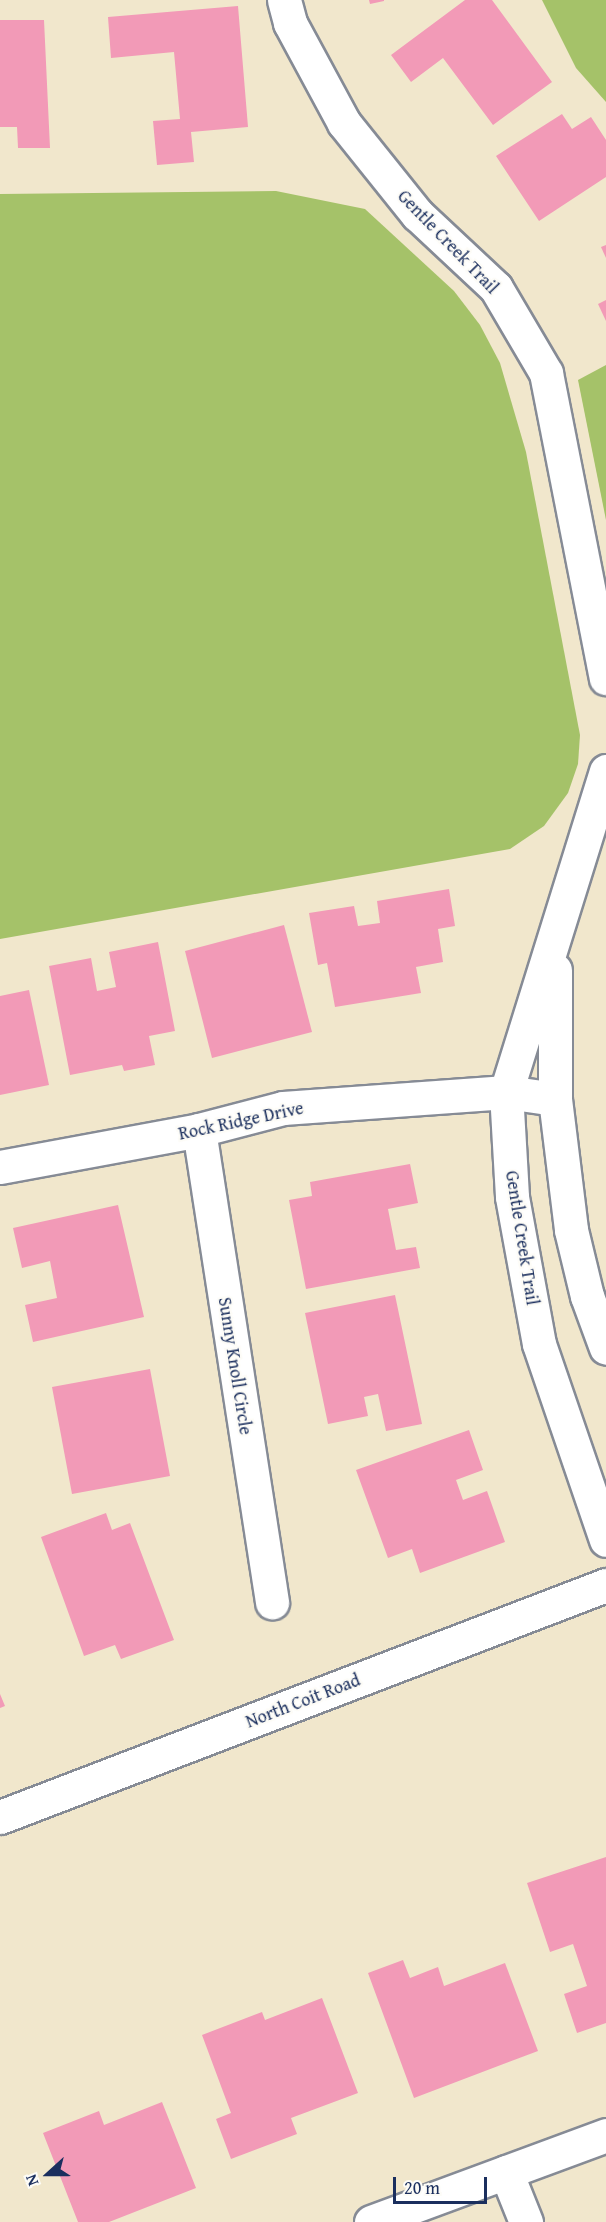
<!DOCTYPE html>
<style>
body{margin:0}
#map{position:relative;width:606px;height:2222px;overflow:hidden;background:#f1e7cc;font-family:"Gentium Book Plus",serif}
div>[style]{position:absolute}
.green>*{inset:0;background:#a5c269}
.building>*{inset:0;background:#f29ab7}
.roads{filter:drop-shadow(2px 0 #868b95) drop-shadow(-2px 0 #868b95) drop-shadow(0 2px #868b95) drop-shadow(0 -2px #868b95)}
.street>*{height:33px;margin:-16.5px;padding:0 16.5px;transform-origin:16.5px;border-radius:16.5px;background:#fff}
.secondary>*{height:33px;margin:-16.5px;padding:0 16.5px;transform-origin:16.5px;border-radius:16.5px;background:#fff}
span{translate:-50% -50%;white-space:nowrap;text-align:center;line-height:1.15;-webkit-text-stroke:4.5px #fdfcf7;paint-order:stroke}
.street-label{font-size:18px;color:#1b2f5e}
.north{position:absolute;left:18px;top:2144px;width:60px;height:60px;-webkit-text-stroke:4px #fdfcf7;paint-order:stroke;rotate:249deg;font-size:16px;font-weight:700;line-height:24px;text-align:center;color:#1b2f5e}
.north::after{content:'';display:block;margin:auto;width:21px;height:27px;background:#1b2f5e;clip-path:polygon(50% 0,100% 100%,50% 72%,0 100%)}
.scale{position:absolute;left:393px;top:2177px;width:94px;height:27px;box-sizing:border-box;border:3px solid #1b2f5e;border-top:0;padding-left:8px;font-size:18px;line-height:21px;white-space:nowrap;color:#1b2f5e;-webkit-text-stroke:4px #fdfcf7;paint-order:stroke}
</style>
<div id="map">
<div class="green">
<div style="clip-path:polygon(542px 0,606px 0,606px 102px,576px 68px)"></div>
<div style="clip-path:polygon(276px 191px,365px 209px,454px 291px,480px 325px,500px 363px,526px 452px,580px 735px,578px 764px,568px 793px,544px 826px,510px 849px,0 939px,0 194px)"></div>
<div style="clip-path:polygon(606px 365px,606px 520px,578px 380px)"></div>
</div>
<div class="building">
<div style="clip-path:polygon(369px 0,384px 0,384px 1px,370px 4px)"></div>
<div style="clip-path:polygon(465px 0,492px 0,552px 82px,493px 125px,443px 58px,411px 82px,391px 55px)"></div>
<div style="clip-path:polygon(238px 6px,248px 127px,191px 132px,194px 162px,157px 165px,153px 121px,180px 119px,174px 52px,111px 58px,108px 17px)"></div>
<div style="clip-path:polygon(0 20px,44px 20px,50px 148px,18px 148px,17px 127px,0 127px)"></div>
<div style="clip-path:polygon(562px 114px,572px 129px,591px 117px,606px 140px,606px 177px,539px 221px,496px 156px)"></div>
<div style="clip-path:polygon(606px 245px,606px 258px,601px 247px)"></div>
<div style="clip-path:polygon(606px 300px,606px 321px,598px 304px)"></div>
<div style="clip-path:polygon(449px 889px,455px 926px,438px 929px,443px 962px,416px 967px,421px 993px,335px 1007px,327px 963px,318px 965px,309px 913px,354px 906px,358px 926px,380px 923px,377px 901px)"></div>
<div style="clip-path:polygon(284px 925px,312px 1032px,212px 1058px,185px 951px)"></div>
<div style="clip-path:polygon(158px 942px,175px 1031px,149px 1036px,155px 1065px,124px 1071px,122px 1065px,70px 1075px,49px 966px,91px 958px,97px 991px,116px 987px,109px 952px)"></div>
<div style="clip-path:polygon(29px 990px,49px 1085px,0 1095px,0 996px)"></div>
<div style="clip-path:polygon(410px 1164px,418px 1203px,388px 1209px,396px 1250px,416px 1247px,420px 1268px,306px 1289px,289px 1200px,312px 1196px,310px 1182px)"></div>
<div style="clip-path:polygon(118px 1205px,144px 1317px,33px 1342px,25px 1305px,57px 1298px,50px 1261px,22px 1268px,13px 1228px)"></div>
<div style="clip-path:polygon(395px 1295px,422px 1424px,386px 1431px,378px 1394px,364px 1397px,368px 1416px,328px 1424px,305px 1313px)"></div>
<div style="clip-path:polygon(150px 1369px,170px 1476px,72px 1494px,52px 1387px)"></div>
<div style="clip-path:polygon(469px 1430px,483px 1470px,456px 1480px,463px 1500px,487px 1491px,505px 1542px,420px 1573px,412px 1549px,388px 1558px,356px 1470px)"></div>
<div style="clip-path:polygon(106px 1513px,112px 1530px,130px 1523px,174px 1640px,121px 1659px,115px 1645px,84px 1656px,41px 1537px)"></div>
<div style="clip-path:polygon(0 1694px,5px 1706px,0 1708px)"></div>
<div style="clip-path:polygon(606px 1857px,606px 2023px,577px 2033px,564px 1994px,587px 1986px,573px 1944px,550px 1952px,527px 1883px)"></div>
<div style="clip-path:polygon(403px 1960px,410px 1978px,438px 1967px,444px 1986px,505px 1963px,538px 2051px,414px 2098px,368px 1973px)"></div>
<div style="clip-path:polygon(322px 1998px,358px 2093px,291px 2118px,297px 2134px,231px 2159px,216px 2119px,231px 2113px,202px 2035px,262px 2012px,265px 2020px)"></div>
<div style="clip-path:polygon(162px 2102px,196px 2188px,109px 2222px,78px 2222px,43px 2133px,99px 2111px,104px 2125px)"></div>
</div>
<div class="roads">
<div class="street">
<div style="left:284px;top:0;width:24px;rotate:75deg"></div>
<div style="left:290px;top:23px;width:114px;rotate:61.6deg"></div>
<div style="left:344px;top:123px;width:117px;rotate:51.3deg"></div>
<div style="left:417px;top:214px;width:108px;rotate:43.1deg"></div>
<div style="left:496px;top:288px;width:99px;rotate:59.5deg"></div>
<div style="left:546px;top:373px;width:311px;rotate:78.9deg"></div>
<div style="left:606px;top:771px;width:336px;rotate:107.3deg"></div>
<div style="left:506px;top:1092px;width:105px;rotate:86.7deg"></div>
<div style="left:512px;top:1197px;width:149px;rotate:79.6deg"></div>
<div style="left:539px;top:1344px;width:207px;rotate:71.1deg"></div>
<div style="left:555px;top:970px;width:129px;rotate:90deg"></div>
<div style="left:555px;top:1099px;width:132px;rotate:83deg"></div>
<div style="left:571px;top:1230px;width:68px;rotate:76.4deg"></div>
<div style="left:587px;top:1296px;width:55px;rotate:69.9deg"></div>
<div style="left:199px;top:1130px;width:478px;rotate:81.2deg"></div>
<div style="left:0;top:1167px;width:202px;rotate:-10.5deg"></div>
<div style="left:199px;top:1130px;width:87px;rotate:-14.7deg"></div>
<div style="left:283px;top:1108px;width:224px;rotate:-4.1deg"></div>
<div style="left:506px;top:1092px;width:49px;rotate:8.1deg"></div>
<div style="left:506px;top:2172px;width:54px;rotate:68.2deg"></div>
<div style="left:371px;top:2222px;width:251px;rotate:-20.3deg"></div>
</div>
<div class="secondary">
<div style="left:0;top:1817px;width:649px;rotate:-20.95deg"></div>
</div>
</div>
<div class="street-label">
<span style="left:448px;top:242px;rotate:46deg">Gentle Creek Trail</span>
<span style="left:241px;top:1121px;rotate:-12deg">Rock Ridge Drive</span>
<span style="left:522px;top:1238px;rotate:81deg">Gentle Creek Trail</span>
<span style="left:235px;top:1366px;rotate:81deg">Sunny Knoll Circle</span>
<span style="left:303px;top:1701px;rotate:-21deg">North Coit Road</span>
</div>
<div class="north">N</div>
<div class="scale">20 m</div>
</div>
